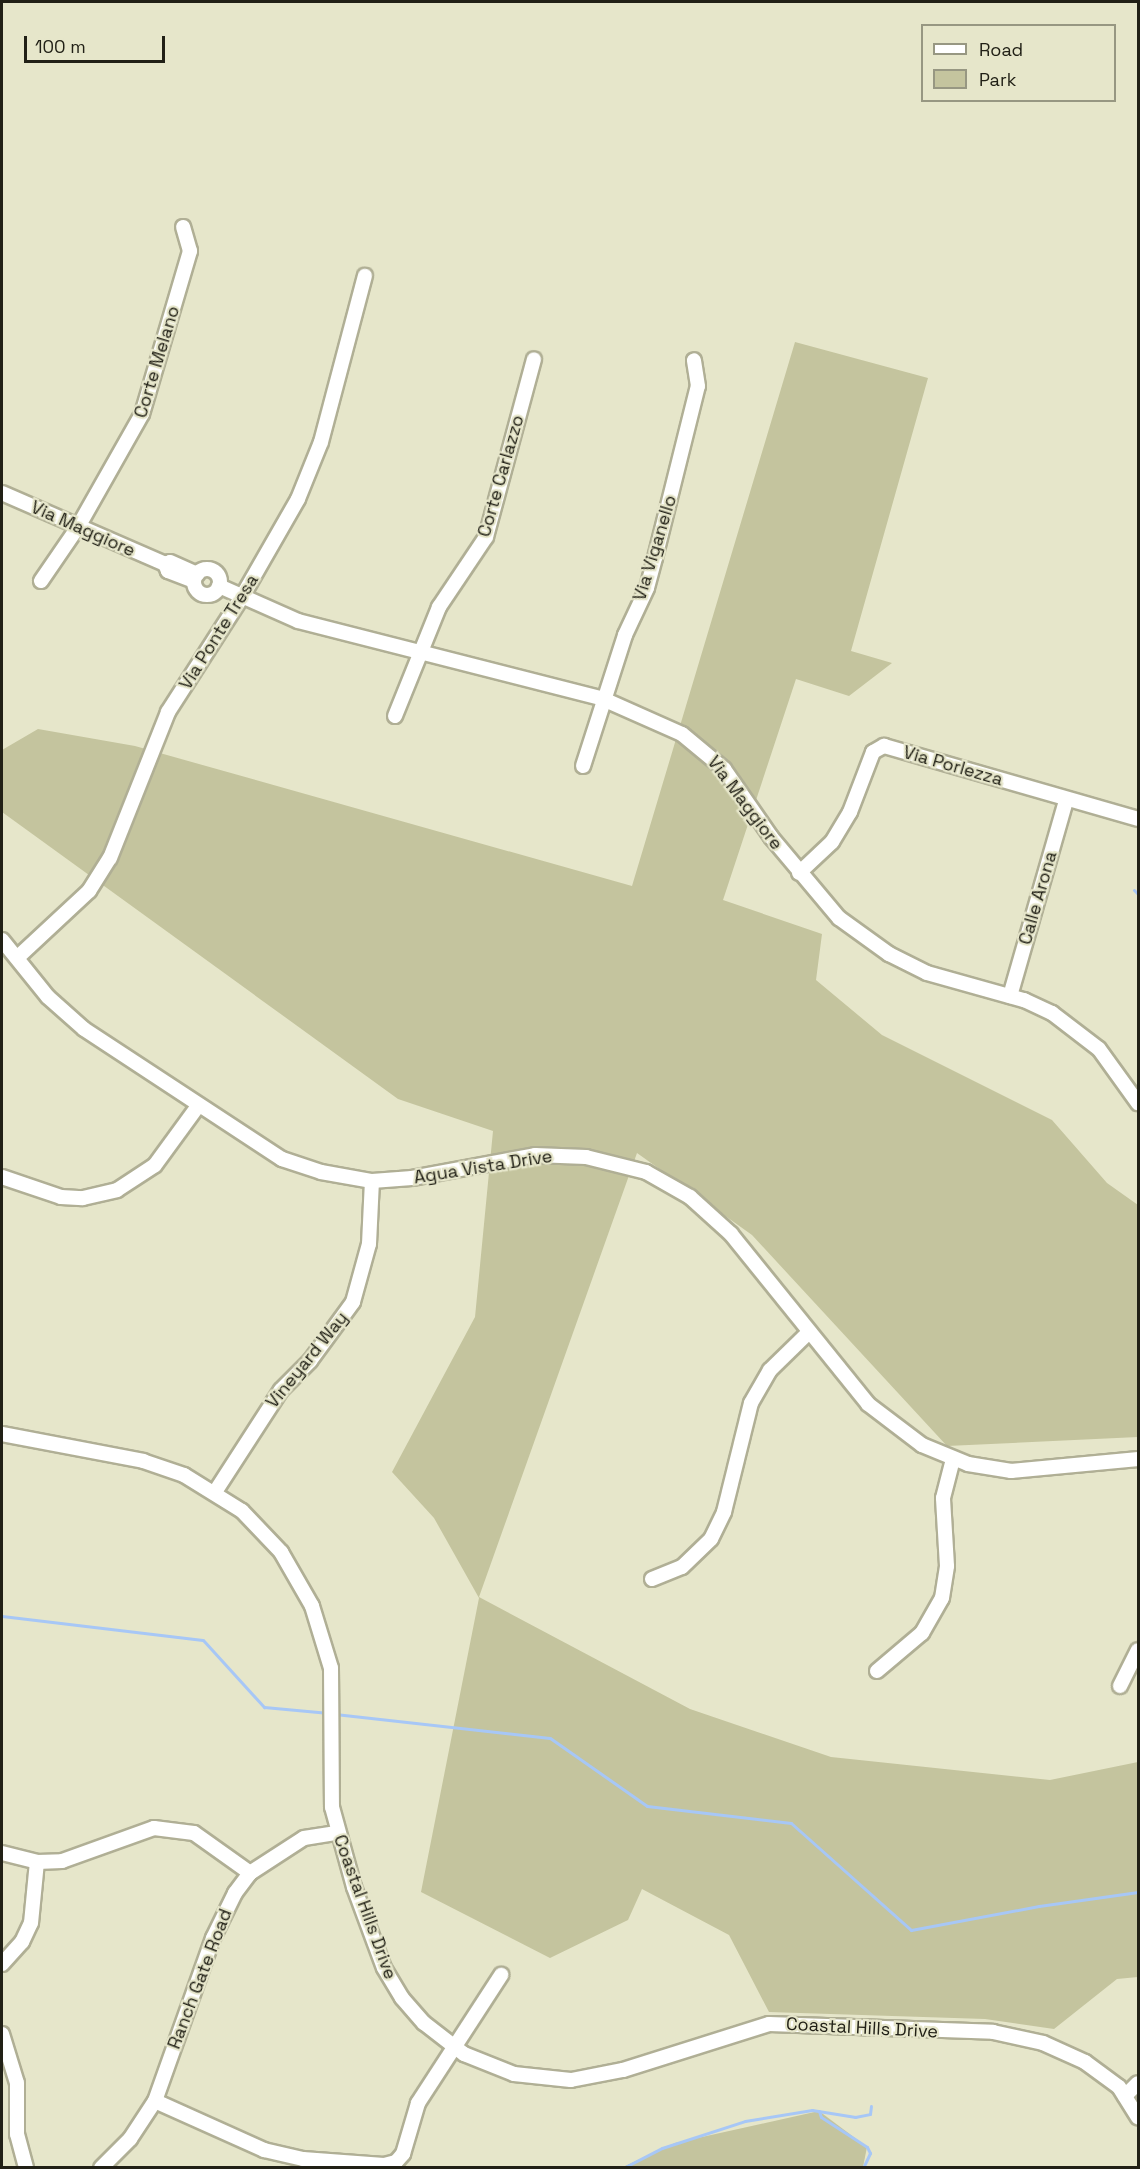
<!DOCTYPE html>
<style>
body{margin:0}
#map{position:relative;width:1140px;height:2169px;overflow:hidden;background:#e6e6ca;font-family:"Space Grotesk",sans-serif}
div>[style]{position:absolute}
.green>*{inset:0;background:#c4c49e}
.stream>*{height:3px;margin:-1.5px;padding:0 1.5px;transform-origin:1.5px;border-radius:1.5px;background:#a7c7f6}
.roads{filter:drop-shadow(2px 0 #b0af95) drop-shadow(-2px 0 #b0af95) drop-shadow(0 2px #b0af95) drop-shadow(0 -2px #b0af95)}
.minor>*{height:14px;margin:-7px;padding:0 7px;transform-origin:7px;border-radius:7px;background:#fff}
.minor>.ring{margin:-7px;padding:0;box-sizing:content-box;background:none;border:14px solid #fff;border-radius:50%}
span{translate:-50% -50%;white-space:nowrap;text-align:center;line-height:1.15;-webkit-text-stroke:4.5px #e6e6ca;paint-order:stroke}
.street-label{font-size:18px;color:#212016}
.frame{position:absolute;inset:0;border:3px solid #212016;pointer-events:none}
.legend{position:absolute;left:921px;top:24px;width:195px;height:78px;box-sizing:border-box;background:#e6e6ca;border:2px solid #979782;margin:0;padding:8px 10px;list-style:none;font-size:18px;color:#212016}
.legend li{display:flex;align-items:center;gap:12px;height:30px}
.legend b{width:30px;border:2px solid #979782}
.scale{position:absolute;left:24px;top:36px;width:141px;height:27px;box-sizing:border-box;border:3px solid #212016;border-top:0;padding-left:8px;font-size:18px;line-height:21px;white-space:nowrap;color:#212016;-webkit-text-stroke:4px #e6e6ca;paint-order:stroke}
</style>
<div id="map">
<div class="green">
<div style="clip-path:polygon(795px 342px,928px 378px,851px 651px,892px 663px,849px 696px,796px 679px,723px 900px,822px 934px,816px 980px,882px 1035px,1052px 1120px,1107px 1183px,1138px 1205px,1138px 1437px,947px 1446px,752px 1235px,637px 1153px,479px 1597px,690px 1709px,831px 1757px,1050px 1780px,1138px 1762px,1138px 1977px,1117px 1979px,1054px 2029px,985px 2019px,769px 2012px,729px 1935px,642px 1889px,628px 1920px,550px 1958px,421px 1892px,479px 1598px,434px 1518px,392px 1472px,475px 1317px,493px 1131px,398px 1099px,2px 812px,2px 750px,38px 729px,135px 746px,632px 886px)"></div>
<div style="clip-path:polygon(819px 2111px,867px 2147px,863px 2167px,623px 2167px,675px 2143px)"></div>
</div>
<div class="stream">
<div style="left:1134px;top:890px;width:6px;rotate:45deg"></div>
<div style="left:2px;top:1616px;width:202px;rotate:6.8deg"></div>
<div style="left:203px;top:1640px;width:91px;rotate:47.7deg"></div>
<div style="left:264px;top:1707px;width:65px;rotate:5.3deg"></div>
<div style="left:335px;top:1714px;width:216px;rotate:6.4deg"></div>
<div style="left:550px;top:1738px;width:118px;rotate:35deg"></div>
<div style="left:647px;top:1806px;width:145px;rotate:6.7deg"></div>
<div style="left:791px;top:1823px;width:161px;rotate:41.7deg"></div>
<div style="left:911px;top:1930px;width:130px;rotate:-10.6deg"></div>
<div style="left:1039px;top:1906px;width:100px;rotate:-8deg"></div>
<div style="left:819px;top:2111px;width:6px;rotate:72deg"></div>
<div style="left:821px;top:2117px;width:55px;rotate:33.1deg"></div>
<div style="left:867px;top:2147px;width:7px;rotate:63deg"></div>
<div style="left:870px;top:2153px;width:17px;rotate:115deg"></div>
<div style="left:623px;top:2168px;width:44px;rotate:-27.1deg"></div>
<div style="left:662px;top:2148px;width:87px;rotate:-18deg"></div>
<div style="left:745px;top:2121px;width:68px;rotate:-9.3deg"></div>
<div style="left:812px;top:2110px;width:44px;rotate:9.2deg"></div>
<div style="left:855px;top:2117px;width:15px;rotate:-11deg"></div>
<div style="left:870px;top:2114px;width:8px;rotate:-83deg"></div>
</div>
<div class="roads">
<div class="minor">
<div style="left:2px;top:493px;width:178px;rotate:23.5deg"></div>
<div class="ring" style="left:194px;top:569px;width:12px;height:12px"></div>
<div style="left:41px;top:581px;width:65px;rotate:-55.6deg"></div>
<div style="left:78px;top:527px;width:130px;rotate:-60.5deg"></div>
<div style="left:142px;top:414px;width:170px;rotate:-73.6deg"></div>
<div style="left:190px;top:251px;width:25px;rotate:-106deg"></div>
<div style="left:194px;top:581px;width:28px;rotate:-159deg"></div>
<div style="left:168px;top:571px;width:8px;rotate:-113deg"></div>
<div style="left:165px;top:564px;width:5px;rotate:-22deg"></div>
<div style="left:170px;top:562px;width:30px;rotate:24deg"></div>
<div style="left:219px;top:586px;width:86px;rotate:23.9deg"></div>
<div style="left:298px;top:621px;width:315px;rotate:14.3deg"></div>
<div style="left:603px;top:699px;width:86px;rotate:23.9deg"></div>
<div style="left:682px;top:734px;width:55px;rotate:39.8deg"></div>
<div style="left:724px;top:769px;width:83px;rotate:55.3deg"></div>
<div style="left:771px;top:837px;width:106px;rotate:50deg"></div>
<div style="left:839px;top:918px;width:62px;rotate:35.8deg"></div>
<div style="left:889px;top:954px;width:42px;rotate:26.6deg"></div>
<div style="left:927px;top:973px;width:101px;rotate:15.6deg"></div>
<div style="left:1024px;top:1000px;width:31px;rotate:25deg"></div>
<div style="left:1052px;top:1013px;width:59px;rotate:37.5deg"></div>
<div style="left:1099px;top:1049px;width:67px;rotate:54.2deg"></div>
<div style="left:395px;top:716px;width:118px;rotate:-68deg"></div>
<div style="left:439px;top:607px;width:84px;rotate:-56.1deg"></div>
<div style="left:486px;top:537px;width:184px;rotate:-74.9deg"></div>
<div style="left:583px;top:766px;width:138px;rotate:-72.2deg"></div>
<div style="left:625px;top:635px;width:52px;rotate:-64.9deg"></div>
<div style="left:647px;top:588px;width:31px;rotate:-75deg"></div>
<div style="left:655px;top:558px;width:177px;rotate:-76deg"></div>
<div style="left:698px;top:386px;width:26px;rotate:-99deg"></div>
<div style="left:799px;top:873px;width:45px;rotate:-43.2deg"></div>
<div style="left:832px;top:842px;width:35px;rotate:-59deg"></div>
<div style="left:850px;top:812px;width:64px;rotate:-69deg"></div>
<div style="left:873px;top:752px;width:13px;rotate:-29deg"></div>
<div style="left:884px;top:746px;width:264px;rotate:16deg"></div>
<div style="left:2px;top:940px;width:73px;rotate:51.1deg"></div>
<div style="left:48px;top:997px;width:48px;rotate:41.6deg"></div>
<div style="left:84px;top:1029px;width:237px;rotate:33.3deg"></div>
<div style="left:282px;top:1159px;width:41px;rotate:18.4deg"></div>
<div style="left:321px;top:1172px;width:52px;rotate:10deg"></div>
<div style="left:372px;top:1181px;width:40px;rotate:-4.3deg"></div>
<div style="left:412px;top:1178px;width:125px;rotate:-10.6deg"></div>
<div style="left:535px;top:1155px;width:51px;rotate:2.2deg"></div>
<div style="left:586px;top:1157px;width:62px;rotate:14deg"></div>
<div style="left:646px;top:1172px;width:51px;rotate:29.6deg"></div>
<div style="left:690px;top:1197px;width:55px;rotate:42.1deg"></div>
<div style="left:731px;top:1234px;width:218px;rotate:51.1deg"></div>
<div style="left:868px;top:1404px;width:68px;rotate:37.2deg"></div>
<div style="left:922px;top:1445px;width:50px;rotate:22.4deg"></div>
<div style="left:968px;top:1464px;width:44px;rotate:9.2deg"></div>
<div style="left:1011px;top:1471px;width:128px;rotate:-5.4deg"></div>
<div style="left:18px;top:957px;width:97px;rotate:-42.9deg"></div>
<div style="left:89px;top:891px;width:39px;rotate:-58deg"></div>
<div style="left:110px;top:858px;width:157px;rotate:-68.3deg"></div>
<div style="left:168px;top:712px;width:139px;rotate:-57.3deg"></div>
<div style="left:243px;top:595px;width:111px;rotate:-60.2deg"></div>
<div style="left:298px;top:499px;width:61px;rotate:-68deg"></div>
<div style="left:321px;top:442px;width:172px;rotate:-75.2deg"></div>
<div style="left:1010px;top:996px;width:203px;rotate:-74deg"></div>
<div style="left:2px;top:1177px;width:62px;rotate:18.7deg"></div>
<div style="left:61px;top:1197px;width:22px;rotate:3deg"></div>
<div style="left:83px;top:1198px;width:35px;rotate:-13deg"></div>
<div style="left:117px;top:1190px;width:45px;rotate:-33.3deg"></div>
<div style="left:155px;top:1165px;width:73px;rotate:-53.9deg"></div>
<div style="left:2px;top:1434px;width:144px;rotate:10.8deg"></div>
<div style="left:143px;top:1461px;width:43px;rotate:18.9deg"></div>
<div style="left:184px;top:1475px;width:68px;rotate:31.8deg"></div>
<div style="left:242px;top:1511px;width:57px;rotate:46.4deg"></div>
<div style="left:281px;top:1552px;width:62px;rotate:60.1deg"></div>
<div style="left:312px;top:1606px;width:65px;rotate:73deg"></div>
<div style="left:331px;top:1668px;width:139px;rotate:89.6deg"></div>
<div style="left:332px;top:1807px;width:83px;rotate:74.6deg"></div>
<div style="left:354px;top:1887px;width:86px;rotate:69.7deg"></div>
<div style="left:384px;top:1968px;width:35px;rotate:59deg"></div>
<div style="left:402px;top:1998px;width:33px;rotate:49deg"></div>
<div style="left:424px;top:2023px;width:51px;rotate:37.8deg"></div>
<div style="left:464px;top:2054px;width:54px;rotate:21.8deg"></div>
<div style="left:514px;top:2074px;width:57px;rotate:6deg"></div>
<div style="left:571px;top:2080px;width:53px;rotate:-10.9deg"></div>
<div style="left:623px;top:2070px;width:153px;rotate:-17.5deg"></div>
<div style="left:769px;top:2024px;width:224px;rotate:2deg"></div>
<div style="left:993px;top:2032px;width:51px;rotate:12.4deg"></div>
<div style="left:1043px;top:2043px;width:46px;rotate:24.3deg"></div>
<div style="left:1085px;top:2062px;width:42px;rotate:36.3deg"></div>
<div style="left:1119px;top:2087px;width:36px;rotate:58deg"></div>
<div style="left:215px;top:1492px;width:121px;rotate:-57.1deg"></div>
<div style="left:281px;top:1390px;width:41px;rotate:-45deg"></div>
<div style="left:310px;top:1361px;width:73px;rotate:-53.9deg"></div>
<div style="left:353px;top:1302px;width:60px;rotate:-74.6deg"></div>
<div style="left:369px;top:1244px;width:63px;rotate:-87.3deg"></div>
<div style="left:652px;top:1579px;width:32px;rotate:-22deg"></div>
<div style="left:682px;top:1567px;width:40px;rotate:-44deg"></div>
<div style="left:711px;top:1539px;width:30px;rotate:-64deg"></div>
<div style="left:724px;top:1512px;width:112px;rotate:-76.1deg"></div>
<div style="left:751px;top:1403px;width:38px;rotate:-60deg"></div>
<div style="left:770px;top:1370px;width:54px;rotate:-44.3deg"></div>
<div style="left:877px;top:1671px;width:59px;rotate:-40.2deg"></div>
<div style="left:922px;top:1633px;width:40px;rotate:-60.3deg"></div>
<div style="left:942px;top:1598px;width:32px;rotate:-81deg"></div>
<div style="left:947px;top:1566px;width:68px;rotate:-93.4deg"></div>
<div style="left:943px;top:1498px;width:40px;rotate:-75.6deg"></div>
<div style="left:1120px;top:1686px;width:40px;rotate:-63.4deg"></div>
<div style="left:2px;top:1853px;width:36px;rotate:14deg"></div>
<div style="left:37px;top:1862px;width:25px;rotate:-2deg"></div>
<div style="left:62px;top:1861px;width:98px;rotate:-19.7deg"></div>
<div style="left:154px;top:1828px;width:40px;rotate:7.1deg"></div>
<div style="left:194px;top:1833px;width:69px;rotate:35.5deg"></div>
<div style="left:2px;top:1964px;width:30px;rotate:-48deg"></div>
<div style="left:22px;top:1942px;width:21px;rotate:-65deg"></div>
<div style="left:31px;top:1923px;width:61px;rotate:-84.4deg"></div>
<div style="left:2px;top:2034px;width:51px;rotate:73deg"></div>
<div style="left:17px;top:2083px;width:51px;rotate:90deg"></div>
<div style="left:17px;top:2134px;width:35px;rotate:75deg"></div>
<div style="left:1125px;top:2096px;width:18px;rotate:-45deg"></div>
<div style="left:155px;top:2101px;width:120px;rotate:24.2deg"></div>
<div style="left:264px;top:2150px;width:40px;rotate:13deg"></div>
<div style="left:303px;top:2159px;width:81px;rotate:4.2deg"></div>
<div style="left:384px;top:2165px;width:12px;rotate:-14deg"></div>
<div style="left:396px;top:2162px;width:11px;rotate:-49deg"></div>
<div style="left:403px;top:2154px;width:53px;rotate:-73.6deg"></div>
<div style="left:418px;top:2103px;width:153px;rotate:-57deg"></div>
<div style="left:101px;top:2168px;width:41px;rotate:-45deg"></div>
<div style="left:130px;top:2139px;width:45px;rotate:-56.7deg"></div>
<div style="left:155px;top:2101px;width:173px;rotate:-70.4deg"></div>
<div style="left:213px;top:1938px;width:50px;rotate:-63.9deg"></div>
<div style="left:235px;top:1893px;width:25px;rotate:-53deg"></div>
<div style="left:250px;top:1873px;width:64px;rotate:-32.9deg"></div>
<div style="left:304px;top:1838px;width:33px;rotate:-9deg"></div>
</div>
</div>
<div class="street-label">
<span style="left:157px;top:362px;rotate:-73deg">Corte Melano</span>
<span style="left:501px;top:476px;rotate:-74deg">Corte Carlazzo</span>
<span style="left:83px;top:529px;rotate:24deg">Via Maggiore</span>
<span style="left:655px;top:548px;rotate:-73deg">Via Viganello</span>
<span style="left:219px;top:632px;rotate:-58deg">Via Ponte Tresa</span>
<span style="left:953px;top:766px;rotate:16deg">Via Porlezza</span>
<span style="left:745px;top:803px;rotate:53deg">Via Maggiore</span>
<span style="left:1038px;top:898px;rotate:-74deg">Calle Arona</span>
<span style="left:483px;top:1167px;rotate:-9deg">Agua Vista Drive</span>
<span style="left:307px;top:1360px;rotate:-51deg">Vineyard Way</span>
<span style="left:365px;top:1907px;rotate:70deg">Coastal Hills Drive</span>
<span style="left:200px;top:1979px;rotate:-69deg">Ranch Gate Road</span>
<span style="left:862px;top:2028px;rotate:3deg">Coastal Hills Drive</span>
</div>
<div class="frame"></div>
<ul class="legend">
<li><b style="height:8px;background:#fff"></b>Road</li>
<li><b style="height:16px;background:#c4c49e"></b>Park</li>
</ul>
<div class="scale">100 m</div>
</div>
